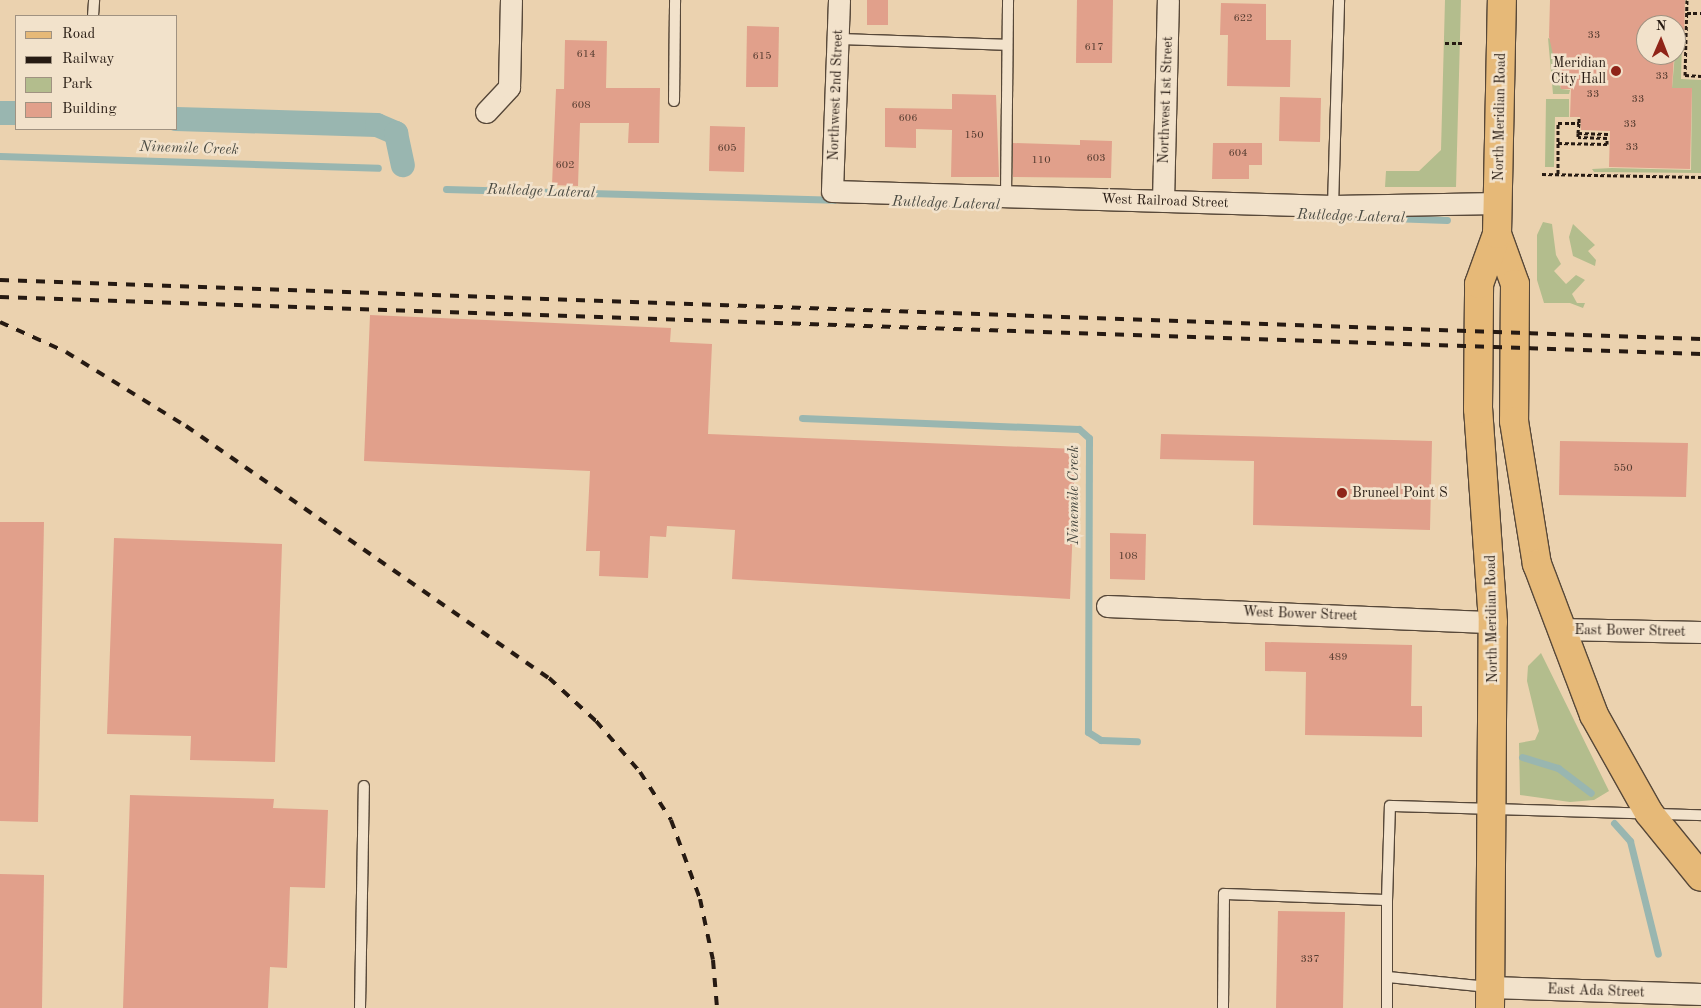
<!DOCTYPE html>
<style>
body{margin:0}
#map{position:relative;width:1701px;height:1008px;overflow:hidden;background:#ebd2af;font-family:"Old Standard TT",serif}
div>[style]{position:absolute}
.green>*{inset:0;background:#b3bd8d}
.stream>*{height:7px;margin:-3.5px;padding:0 3.5px;transform-origin:3.5px;border-radius:3.5px;background:#99b6b0}
.canal>*{height:24px;margin:-12px;padding:0 12px;transform-origin:12px;border-radius:12px;background:#99b6b0}
.building>*{inset:0;background:#e1a08b}
.path>*{height:3px;margin-top:-1.5px;transform-origin:0;background:repeating-linear-gradient(90deg,#261a12 0 4px,transparent 0 6.5px)}
.roads{filter:drop-shadow(1px 0 #574839) drop-shadow(-1px 0 #574839) drop-shadow(0 1px #574839) drop-shadow(0 -1px #574839)}
.service>*{height:10px;margin:-5px;padding:0 5px;transform-origin:5px;border-radius:5px;background:#f2e2cb}
.minor>*{height:21px;margin:-10.5px;padding:0 10.5px;transform-origin:10.5px;border-radius:10.5px;background:#f2e2cb}
.primary>*{height:28px;margin:-14px;padding:0 14px;transform-origin:14px;border-radius:14px;background:#e6b978}
.rail>*{height:4px;margin-top:-2px;transform-origin:0;background:repeating-linear-gradient(90deg,#261a12 0 9px,transparent 0 18px)}
.dots>*{width:14px;height:14px;translate:-50% -50%;box-sizing:border-box;border:2px solid #f2e2cb;border-radius:50%}
span{translate:-50% -50%;white-space:nowrap;text-align:center;line-height:1.15;-webkit-text-stroke:5px #f2e2cb;paint-order:stroke}
.number-label{font-size:11px;color:#553c30}
.number-label span{-webkit-text-stroke-width:0}
.poi-label{font-size:14px;color:#261a12}
.right{translate:-100% -50%;text-align:right}
.left{translate:0 -50%;text-align:left}
.street-label{font-size:14px;color:#261a12}
.water-label{font-size:15px;color:#484941;font-style:italic}
.legend{position:absolute;left:15px;top:15px;width:162px;height:115px;box-sizing:border-box;background:#f2e2cb;border:1px solid #a09281;margin:0;padding:6px 9px;list-style:none;font-size:15px;color:#261a12}
.legend li{display:flex;align-items:center;gap:10px;height:25px}
.legend b{width:25px;border:1px solid #a09281}
.north{position:absolute;left:1636px;top:15px;width:50px;height:50px;box-sizing:border-box;background:#f2e2cb;border:1px solid #a09281;border-radius:50%;rotate:1deg;font-size:14px;font-weight:700;line-height:20px;text-align:center;color:#261a12}
.north::after{content:'';display:block;margin:auto;width:18px;height:22px;background:#8f2418;clip-path:polygon(50% 0,100% 100%,50% 72%,0 100%)}
</style>
<div id="map">
<div class="green">
<div style="clip-path:polygon(1445px 0,1461px 0,1456px 187px,1385px 187px,1386px 171px,1419px 171px,1441px 150px)"></div>
<div style="clip-path:polygon(1548px 38px,1552px 40px,1561px 89px,1570px 90px,1569px 94px,1553px 94px)"></div>
<div style="clip-path:polygon(1676px 42px,1682px 42px,1681px 79px,1701px 80px,1701px 173px,1594px 172px,1592px 169px,1612px 168px,1691px 170px,1692px 88px,1672px 88px)"></div>
<div style="clip-path:polygon(1546px 99px,1569px 99px,1569px 117px,1555px 117px,1554px 167px,1545px 167px)"></div>
<div style="clip-path:polygon(1543px 222px,1552px 224px,1556px 255px,1561px 264px,1554px 271px,1566px 284px,1576px 275px,1585px 280px,1572px 294px,1577px 303px,1585px 303px,1583px 308px,1570px 303px,1544px 303px,1537px 280px,1537px 235px)"></div>
<div style="clip-path:polygon(1573px 224px,1595px 245px,1588px 251px,1596px 260px,1595px 266px,1573px 256px,1569px 237px)"></div>
<div style="clip-path:polygon(1541px 653px,1609px 791px,1594px 800px,1570px 802px,1520px 795px,1519px 743px,1535px 740px,1539px 731px,1527px 681px,1528px 666px)"></div>
</div>
<div class="stream">
<div style="left:0;top:156px;width:378px;rotate:1.8deg"></div>
<div style="left:446px;top:189px;width:388px;rotate:1.6deg"></div>
<div style="left:1335px;top:216px;width:112px;rotate:2deg"></div>
<div style="left:802px;top:418px;width:277px;rotate:2.3deg"></div>
<div style="left:1079px;top:429px;width:13px;rotate:42deg"></div>
<div style="left:1089px;top:438px;width:294px;rotate:90.2deg"></div>
<div style="left:1088px;top:732px;width:15px;rotate:32deg"></div>
<div style="left:1101px;top:740px;width:36px;rotate:2deg"></div>
<div style="left:1522px;top:757px;width:38px;rotate:17deg"></div>
<div style="left:1558px;top:768px;width:41px;rotate:37.1deg"></div>
<div style="left:1614px;top:823px;width:24px;rotate:48deg"></div>
<div style="left:1630px;top:841px;width:116px;rotate:76.1deg"></div>
</div>
<div class="canal">
<div style="left:0;top:113px;width:16px"></div>
<div style="left:176px;top:119px;width:201px;rotate:1.7deg"></div>
<div style="left:377px;top:125px;width:21px;rotate:23deg"></div>
<div style="left:396px;top:133px;width:33px;rotate:78deg"></div>
</div>
<div class="building">
<div style="clip-path:polygon(867px 0,888px 0,888px 25px,867px 25px)"></div>
<div style="clip-path:polygon(1077px 0,1113px 0,1112px 63px,1076px 63px)"></div>
<div style="clip-path:polygon(1550px 0,1685px 0,1684px 40px,1676px 40px,1676px 25px,1646px 25px,1646px 55px,1674px 55px,1672px 88px,1692px 88px,1690px 169px,1609px 167px,1610px 131px,1581px 130px,1580px 117px,1570px 117px,1571px 89px,1561px 89px,1549px 37px)"></div>
<div style="clip-path:polygon(1221px 3px,1266px 4px,1266px 40px,1291px 40px,1290px 87px,1227px 86px,1228px 35px,1220px 35px)"></div>
<div style="clip-path:polygon(747px 26px,779px 27px,778px 87px,746px 87px)"></div>
<div style="clip-path:polygon(565px 40px,607px 41px,606px 88px,660px 88px,659px 143px,628px 143px,629px 123px,580px 123px,578px 186px,552px 185px,556px 89px,564px 89px)"></div>
<div style="clip-path:polygon(952px 94px,996px 95px,999px 177px,951px 177px,952px 130px,916px 129px,916px 148px,885px 147px,885px 108px,952px 109px)"></div>
<div style="clip-path:polygon(1280px 97px,1321px 98px,1320px 142px,1279px 141px)"></div>
<div style="clip-path:polygon(710px 126px,745px 127px,744px 172px,709px 171px)"></div>
<div style="clip-path:polygon(1080px 140px,1112px 141px,1111px 178px,1013px 177px,1013px 143px,1080px 145px)"></div>
<div style="clip-path:polygon(1213px 143px,1262px 143px,1262px 165px,1249px 165px,1249px 179px,1212px 179px)"></div>
<div style="clip-path:polygon(370px 315px,671px 328px,670px 342px,712px 344px,708px 434px,1076px 449px,1070px 599px,732px 579px,735px 530px,704px 528px,667px 526px,666px 537px,650px 536px,648px 578px,599px 576px,600px 551px,586px 551px,590px 471px,364px 461px)"></div>
<div style="clip-path:polygon(1161px 434px,1432px 441px,1430px 530px,1253px 525px,1254px 461px,1160px 459px)"></div>
<div style="clip-path:polygon(1560px 441px,1688px 443px,1686px 497px,1559px 495px)"></div>
<div style="clip-path:polygon(0 522px,44px 522px,38px 822px,0 821px)"></div>
<div style="clip-path:polygon(1110px 533px,1146px 534px,1145px 580px,1110px 579px)"></div>
<div style="clip-path:polygon(114px 538px,282px 544px,275px 762px,190px 760px,191px 736px,107px 734px)"></div>
<div style="clip-path:polygon(1265px 642px,1412px 645px,1411px 706px,1422px 706px,1422px 737px,1305px 735px,1306px 672px,1265px 671px)"></div>
<div style="clip-path:polygon(130px 795px,274px 799px,273px 808px,328px 810px,325px 888px,290px 887px,287px 968px,270px 967px,268px 1008px,123px 1008px)"></div>
<div style="clip-path:polygon(0 874px,44px 875px,42px 1008px,0 1008px)"></div>
<div style="clip-path:polygon(1278px 911px,1345px 912px,1343px 1008px,1276px 1008px)"></div>
</div>
<div class="path">
<div style="left:1687px;top:0;width:75px;rotate:91.5deg"></div>
<div style="left:1685px;top:75px;width:16px;rotate:4deg"></div>
<div style="left:1687px;top:13px;width:14px"></div>
<div style="left:1445px;top:43px;width:19px"></div>
<div style="left:1579px;top:123px;width:10px;rotate:96deg"></div>
<div style="left:1578px;top:133px;width:30px;rotate:2deg"></div>
<div style="left:1558px;top:143px;width:49px;rotate:1.2deg"></div>
<div style="left:1607px;top:144px;width:6px;rotate:-90deg"></div>
<div style="left:1607px;top:138px;width:29px;rotate:-178deg"></div>
<div style="left:1578px;top:137px;width:4px;rotate:-90deg"></div>
<div style="left:1542px;top:174px;width:159px;rotate:1.1deg"></div>
<div style="left:1558px;top:174px;width:51px;rotate:-90deg"></div>
<div style="left:1558px;top:123px;width:21px"></div>
<div style="left:1579px;top:123px;width:6px;rotate:-90deg"></div>
</div>
<div class="roads">
<div class="service">
<div style="left:93px;top:16px;width:16px;rotate:-86deg"></div>
<div style="left:838px;top:39px;width:169px;rotate:2deg"></div>
<div style="left:674px;top:101px;width:101px;rotate:-89.4deg"></div>
<div style="left:1006px;top:196px;width:196px;rotate:-89.4deg"></div>
<div style="left:1333px;top:206px;width:206px;rotate:-88.3deg"></div>
<div style="left:1387px;top:900px;width:94px;rotate:-88.2deg"></div>
<div style="left:1390px;top:806px;width:311px;rotate:1.7deg"></div>
<div style="left:1388px;top:977px;width:101px;rotate:5.7deg"></div>
<div style="left:360px;top:1008px;width:222px;rotate:-89deg"></div>
<div style="left:1223px;top:1008px;width:114px;rotate:-89.5deg"></div>
<div style="left:1224px;top:894px;width:163px;rotate:2.1deg"></div>
<div style="left:1387px;top:900px;width:108px;rotate:90deg"></div>
</div>
<div class="minor">
<div style="left:839px;top:0;width:191px;rotate:92.1deg"></div>
<div style="left:832px;top:191px;width:501px;rotate:1.71deg"></div>
<div style="left:1333px;top:206px;width:165px;rotate:-1deg"></div>
<div style="left:486px;top:112px;width:34px;rotate:-47deg"></div>
<div style="left:509px;top:87px;width:87px;rotate:-88.7deg"></div>
<div style="left:1163px;top:201px;width:201px;rotate:-88.6deg"></div>
<div style="left:1107px;top:606px;width:386px;rotate:2.4deg"></div>
<div style="left:1558px;top:629px;width:143px;rotate:1.2deg"></div>
<div style="left:1491px;top:987px;width:210px;rotate:1.9deg"></div>
</div>
<div class="primary">
<div style="left:1497px;top:234px;width:53px;rotate:70.2deg"></div>
<div style="left:1515px;top:284px;width:137px;rotate:90.4deg"></div>
<div style="left:1514px;top:421px;width:145px;rotate:80.9deg"></div>
<div style="left:1537px;top:564px;width:161px;rotate:69.3deg"></div>
<div style="left:1594px;top:715px;width:112px;rotate:60.7deg"></div>
<div style="left:1649px;top:813px;width:82px;rotate:50.9deg"></div>
<div style="left:1490px;top:1008px;width:386px;rotate:-89.6deg"></div>
<div style="left:1493px;top:622px;width:214px;rotate:-94deg"></div>
<div style="left:1478px;top:409px;width:125px;rotate:-89.5deg"></div>
<div style="left:1479px;top:284px;width:53px;rotate:-70.2deg"></div>
<div style="left:1497px;top:234px;width:234px;rotate:-88.8deg"></div>
</div>
</div>
<div class="rail">
<div style="left:0;top:280px;width:1702px;rotate:1.99deg"></div>
<div style="left:0;top:297px;width:1702px;rotate:1.92deg"></div>
<div style="left:0;top:322px;width:72px;rotate:24.4deg"></div>
<div style="left:66px;top:352px;width:141px;rotate:31.7deg"></div>
<div style="left:186px;top:426px;width:442px;rotate:34.8deg"></div>
<div style="left:549px;top:678px;width:64px;rotate:42.5deg"></div>
<div style="left:596px;top:721px;width:67px;rotate:49.2deg"></div>
<div style="left:640px;top:772px;width:57px;rotate:57.1deg"></div>
<div style="left:671px;top:820px;width:84px;rotate:69.8deg"></div>
<div style="left:700px;top:899px;width:62px;rotate:78deg"></div>
<div style="left:713px;top:960px;width:48px;rotate:85.2deg"></div>
</div>
<div class="dots">
<div style="left:1616px;top:71px;background:#8f2418"></div>
<div style="left:1342px;top:493px;background:#8f2418"></div>
</div>
<div class="number-label">
<span style="left:1243px;top:19px">622</span>
<span style="left:1594px;top:36px">33</span>
<span style="left:1094px;top:48px">617</span>
<span style="left:586px;top:55px">614</span>
<span style="left:762px;top:57px">615</span>
<span style="left:1662px;top:77px">33</span>
<span style="left:1593px;top:95px">33</span>
<span style="left:1638px;top:100px">33</span>
<span style="left:581px;top:106px">608</span>
<span style="left:908px;top:119px">606</span>
<span style="left:1630px;top:125px">33</span>
<span style="left:974px;top:136px">150</span>
<span style="left:1632px;top:148px">33</span>
<span style="left:727px;top:149px">605</span>
<span style="left:1238px;top:154px">604</span>
<span style="left:1096px;top:159px">603</span>
<span style="left:1041px;top:161px">110</span>
<span style="left:565px;top:166px">602</span>
<span style="left:1623px;top:469px">550</span>
<span style="left:1128px;top:557px">108</span>
<span style="left:1338px;top:658px">489</span>
<span style="left:1310px;top:960px">337</span>
</div>
<div class="poi-label">
<span class="right" style="left:1606px;top:71px">Meridian<br>City Hall</span>
<span class="left" style="left:1352px;top:493px">Bruneel Point S</span>
</div>
<div class="street-label">
<span style="left:836px;top:95px;rotate:-88deg">Northwest 2nd Street</span>
<span style="left:1166px;top:100px;rotate:-88deg">Northwest 1st Street</span>
<span style="left:1500px;top:117px;rotate:-89deg">North Meridian Road</span>
<span style="left:1165px;top:201px;rotate:2deg">West Railroad Street</span>
<span style="left:1300px;top:614px;rotate:2deg">West Bower Street</span>
<span style="left:1492px;top:619px;rotate:-91deg">North Meridian Road</span>
<span style="left:1630px;top:631px;rotate:1deg">East Bower Street</span>
<span style="left:1596px;top:991px;rotate:2deg">East Ada Street</span>
</div>
<div class="water-label">
<span style="left:189px;top:149px;rotate:2deg">Ninemile Creek</span>
<span style="left:541px;top:192px;rotate:2deg">Rutledge Lateral</span>
<span style="left:946px;top:204px;rotate:2deg">Rutledge Lateral</span>
<span style="left:1351px;top:217px;rotate:2deg">Rutledge Lateral</span>
<span style="left:1075px;top:495px;rotate:-90deg">Ninemile Creek</span>
</div>
<ul class="legend">
<li><b style="height:6px;background:#e6b978"></b>Road</li>
<li><b style="height:6px;background:#261a12"></b>Railway</li>
<li><b style="height:14px;background:#b3bd8d"></b>Park</li>
<li><b style="height:14px;background:#e1a08b"></b>Building</li>
</ul>
<div class="north">N</div>
</div>
